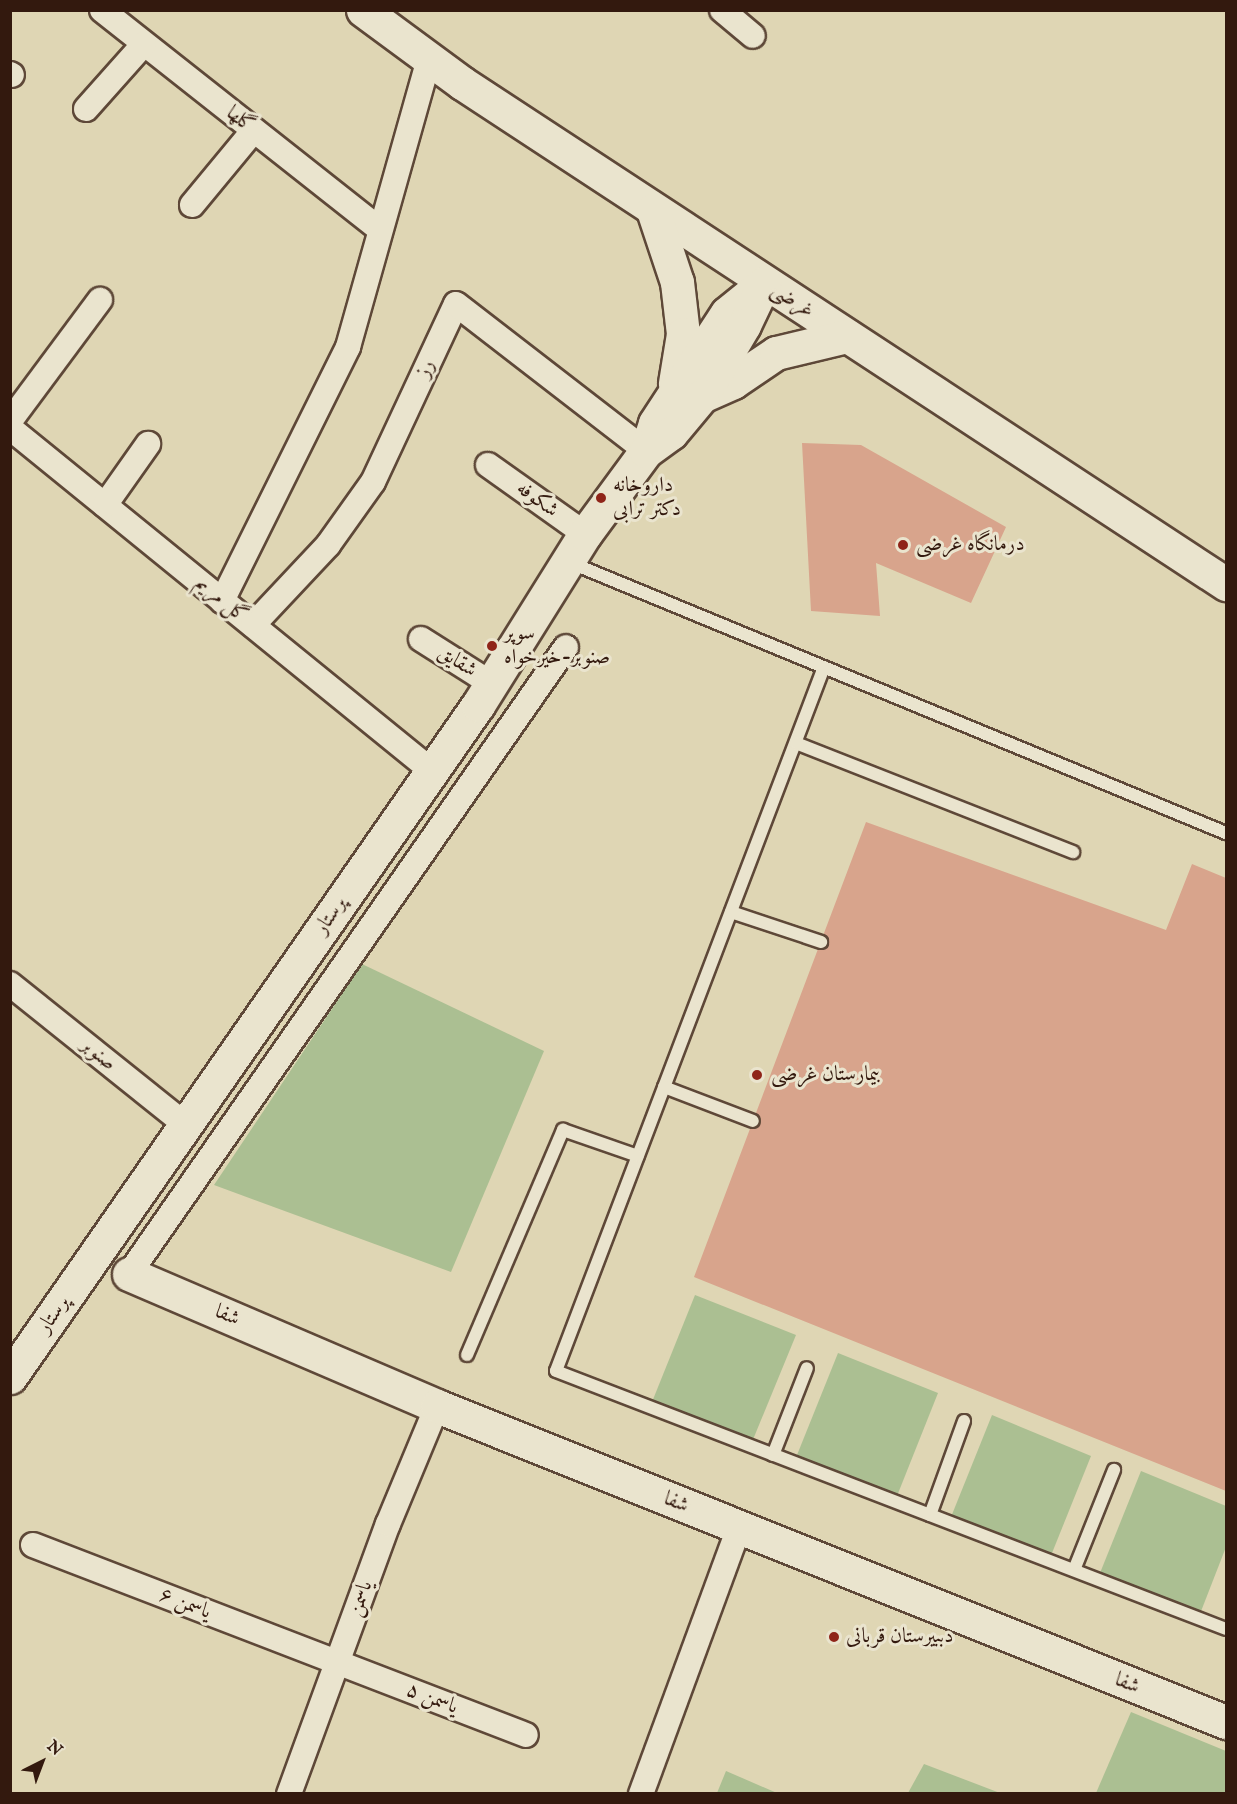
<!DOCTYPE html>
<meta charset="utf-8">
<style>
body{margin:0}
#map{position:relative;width:1237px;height:1804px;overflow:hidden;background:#dfd6b4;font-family:"IM FELL English",Amiri,serif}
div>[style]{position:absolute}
.green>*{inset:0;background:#abbf92}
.building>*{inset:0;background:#d8a48c}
.roads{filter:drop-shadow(2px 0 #5e4838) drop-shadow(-2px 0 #5e4838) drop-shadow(0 2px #5e4838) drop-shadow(0 -2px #5e4838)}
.lane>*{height:12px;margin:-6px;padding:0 6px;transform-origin:6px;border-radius:6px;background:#eae4ce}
.street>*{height:24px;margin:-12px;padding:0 12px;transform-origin:12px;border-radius:12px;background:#eae4ce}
.secondary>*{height:33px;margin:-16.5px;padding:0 16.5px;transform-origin:16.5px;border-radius:16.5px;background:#eae4ce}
.dots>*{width:16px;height:16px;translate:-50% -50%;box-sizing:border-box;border:3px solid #eae4ce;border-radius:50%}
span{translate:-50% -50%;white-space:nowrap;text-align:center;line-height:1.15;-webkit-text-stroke:6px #eae4ce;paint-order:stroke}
.street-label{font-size:21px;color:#33190e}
.poi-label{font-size:21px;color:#33190e}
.left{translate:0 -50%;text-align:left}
.frame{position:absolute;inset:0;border:12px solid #33190e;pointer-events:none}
.north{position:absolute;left:12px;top:1732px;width:60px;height:60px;-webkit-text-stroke:4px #eae4ce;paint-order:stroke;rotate:42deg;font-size:16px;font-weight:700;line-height:24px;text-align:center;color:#33190e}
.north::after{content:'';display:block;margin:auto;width:21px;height:27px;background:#33190e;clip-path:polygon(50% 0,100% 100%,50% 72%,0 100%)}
</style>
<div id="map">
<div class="green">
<div style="clip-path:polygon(362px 964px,544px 1051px,451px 1272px,214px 1185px)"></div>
<div style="clip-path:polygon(695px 1295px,796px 1335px,752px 1442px,652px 1402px)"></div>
<div style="clip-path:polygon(838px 1353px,938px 1393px,895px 1501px,795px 1460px)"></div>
<div style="clip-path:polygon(992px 1415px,1091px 1456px,1048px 1563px,949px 1522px)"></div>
<div style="clip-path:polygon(1141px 1471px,1226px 1506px,1226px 1547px,1198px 1619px,1098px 1578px)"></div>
<div style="clip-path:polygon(1131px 1712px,1226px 1751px,1226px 1793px,1096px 1793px)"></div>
<div style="clip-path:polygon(924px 1764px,1000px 1793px,908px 1793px)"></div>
<div style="clip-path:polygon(726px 1771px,777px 1793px,717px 1793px)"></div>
</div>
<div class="building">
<div style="clip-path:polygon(802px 443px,861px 445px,1006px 527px,971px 603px,876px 563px,880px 616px,811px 611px)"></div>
<div style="clip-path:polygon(866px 822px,1166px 930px,1192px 864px,1226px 878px,1226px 1491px,694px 1277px)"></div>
</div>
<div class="roads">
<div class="lane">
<div style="left:569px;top:562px;width:711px;rotate:22.42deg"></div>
<div style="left:824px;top:667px;width:753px;rotate:110.84deg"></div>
<div style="left:556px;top:1371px;width:718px;rotate:21.06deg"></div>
<div style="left:796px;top:743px;width:298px;rotate:21.5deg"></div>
<div style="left:731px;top:912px;width:95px;rotate:18.4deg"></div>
<div style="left:664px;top:1087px;width:95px;rotate:20.9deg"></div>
<div style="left:467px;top:1355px;width:245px;rotate:-66.9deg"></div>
<div style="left:563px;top:1130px;width:79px;rotate:19.1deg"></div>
<div style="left:773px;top:1455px;width:93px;rotate:-68.7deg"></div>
<div style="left:930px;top:1515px;width:100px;rotate:-70.1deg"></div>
<div style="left:1074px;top:1570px;width:108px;rotate:-68.2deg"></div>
</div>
<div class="street">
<div style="left:102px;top:10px;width:353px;rotate:38.3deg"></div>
<div style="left:722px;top:10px;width:40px;rotate:40deg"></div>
<div style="left:10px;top:74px;width:2px;rotate:27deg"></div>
<div style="left:86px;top:109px;width:87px;rotate:-48.3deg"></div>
<div style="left:192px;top:205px;width:97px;rotate:-50.4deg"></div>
<div style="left:10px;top:421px;width:151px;rotate:-53.4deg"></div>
<div style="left:10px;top:428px;width:544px;rotate:39.1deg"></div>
<div style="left:488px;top:465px;width:119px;rotate:35.4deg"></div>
<div style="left:105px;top:505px;width:75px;rotate:-54.8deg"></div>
<div style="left:222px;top:601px;width:284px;rotate:-63.6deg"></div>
<div style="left:348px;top:347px;width:299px;rotate:-74.3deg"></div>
<div style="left:253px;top:625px;width:110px;rotate:-46.8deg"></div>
<div style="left:328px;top:545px;width:77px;rotate:-54.5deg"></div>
<div style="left:373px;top:482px;width:196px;rotate:-65deg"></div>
<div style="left:456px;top:304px;width:240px;rotate:37.7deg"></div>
<div style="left:421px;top:639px;width:84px;rotate:32.4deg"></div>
<div style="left:10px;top:984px;width:226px;rotate:38.7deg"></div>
<div style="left:129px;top:1274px;width:764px;rotate:-55.12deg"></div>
<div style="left:33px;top:1545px;width:528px;rotate:21.08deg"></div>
<div style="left:289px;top:1794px;width:288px;rotate:-69.9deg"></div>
<div style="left:388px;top:1524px;width:128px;rotate:-67.4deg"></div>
<div style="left:641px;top:1794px;width:283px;rotate:-69.8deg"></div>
</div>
<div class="secondary">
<div style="left:363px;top:10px;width:123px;rotate:36.4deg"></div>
<div style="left:462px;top:83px;width:914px;rotate:33.26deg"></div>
<div style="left:653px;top:210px;width:76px;rotate:71.6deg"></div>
<div style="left:677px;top:282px;width:52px;rotate:83.4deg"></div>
<div style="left:683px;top:334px;width:50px;rotate:99.3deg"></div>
<div style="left:702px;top:396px;width:34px;rotate:-24deg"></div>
<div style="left:733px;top:382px;width:52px;rotate:-34deg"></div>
<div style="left:776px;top:353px;width:73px;rotate:-13.5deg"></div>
<div style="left:129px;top:1274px;width:335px;rotate:23.2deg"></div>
<div style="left:437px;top:1406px;width:850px;rotate:21.83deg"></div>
<div style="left:10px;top:1377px;width:819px;rotate:-55.15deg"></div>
<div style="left:478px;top:705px;width:202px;rotate:-58deg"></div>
<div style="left:585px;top:534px;width:103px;rotate:-53.7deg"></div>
<div style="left:646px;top:451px;width:29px;rotate:-72deg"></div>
<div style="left:655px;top:423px;width:131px;rotate:-56.8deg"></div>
<div style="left:727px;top:313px;width:48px;rotate:-39deg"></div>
<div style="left:764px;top:283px;width:47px;rotate:115.5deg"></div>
<div style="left:744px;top:325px;width:82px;rotate:120.6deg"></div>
<div style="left:702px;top:396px;width:48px;rotate:130deg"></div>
<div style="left:671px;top:433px;width:31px;rotate:144deg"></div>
</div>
</div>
<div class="dots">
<div style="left:601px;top:498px;background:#8f2418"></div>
<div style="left:903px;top:545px;background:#8f2418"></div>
<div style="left:492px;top:646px;background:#8f2418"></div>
<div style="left:757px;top:1075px;background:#8f2418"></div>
<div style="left:834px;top:1637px;background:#8f2418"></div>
</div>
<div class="street-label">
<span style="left:240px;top:120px;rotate:38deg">گلها</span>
<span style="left:792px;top:301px;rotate:33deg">غرضی</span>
<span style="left:426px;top:369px;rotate:-65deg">رز</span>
<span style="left:537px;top:500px;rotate:36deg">شکوفه</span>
<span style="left:221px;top:600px;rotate:39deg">گل مریم</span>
<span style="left:457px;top:662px;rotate:32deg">شقایق</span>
<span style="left:331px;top:916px;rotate:-55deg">پرستار</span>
<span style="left:98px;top:1055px;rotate:39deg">صنوبر</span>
<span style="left:54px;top:1315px;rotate:-55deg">پرستار</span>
<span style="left:227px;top:1316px;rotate:23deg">شفا</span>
<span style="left:676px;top:1503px;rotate:22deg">شفا</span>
<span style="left:361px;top:1599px;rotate:-70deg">یاسمن</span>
<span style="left:185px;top:1604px;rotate:21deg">یاسمن ۶</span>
<span style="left:1127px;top:1684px;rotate:22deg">شفا</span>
<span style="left:432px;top:1699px;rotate:21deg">یاسمن ۵</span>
</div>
<div class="poi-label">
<span class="left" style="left:613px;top:498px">داروخانه<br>دکتر ترابی</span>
<span class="left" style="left:916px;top:545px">درمانگاه غرضی</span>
<span class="left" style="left:504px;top:646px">سوپر<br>صنوبر-خیرخواه</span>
<span class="left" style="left:771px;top:1075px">بیمارستان غرضی</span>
<span class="left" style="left:846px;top:1637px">دببیرستان قربانی</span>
</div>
<div class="frame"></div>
<div class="north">N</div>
</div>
